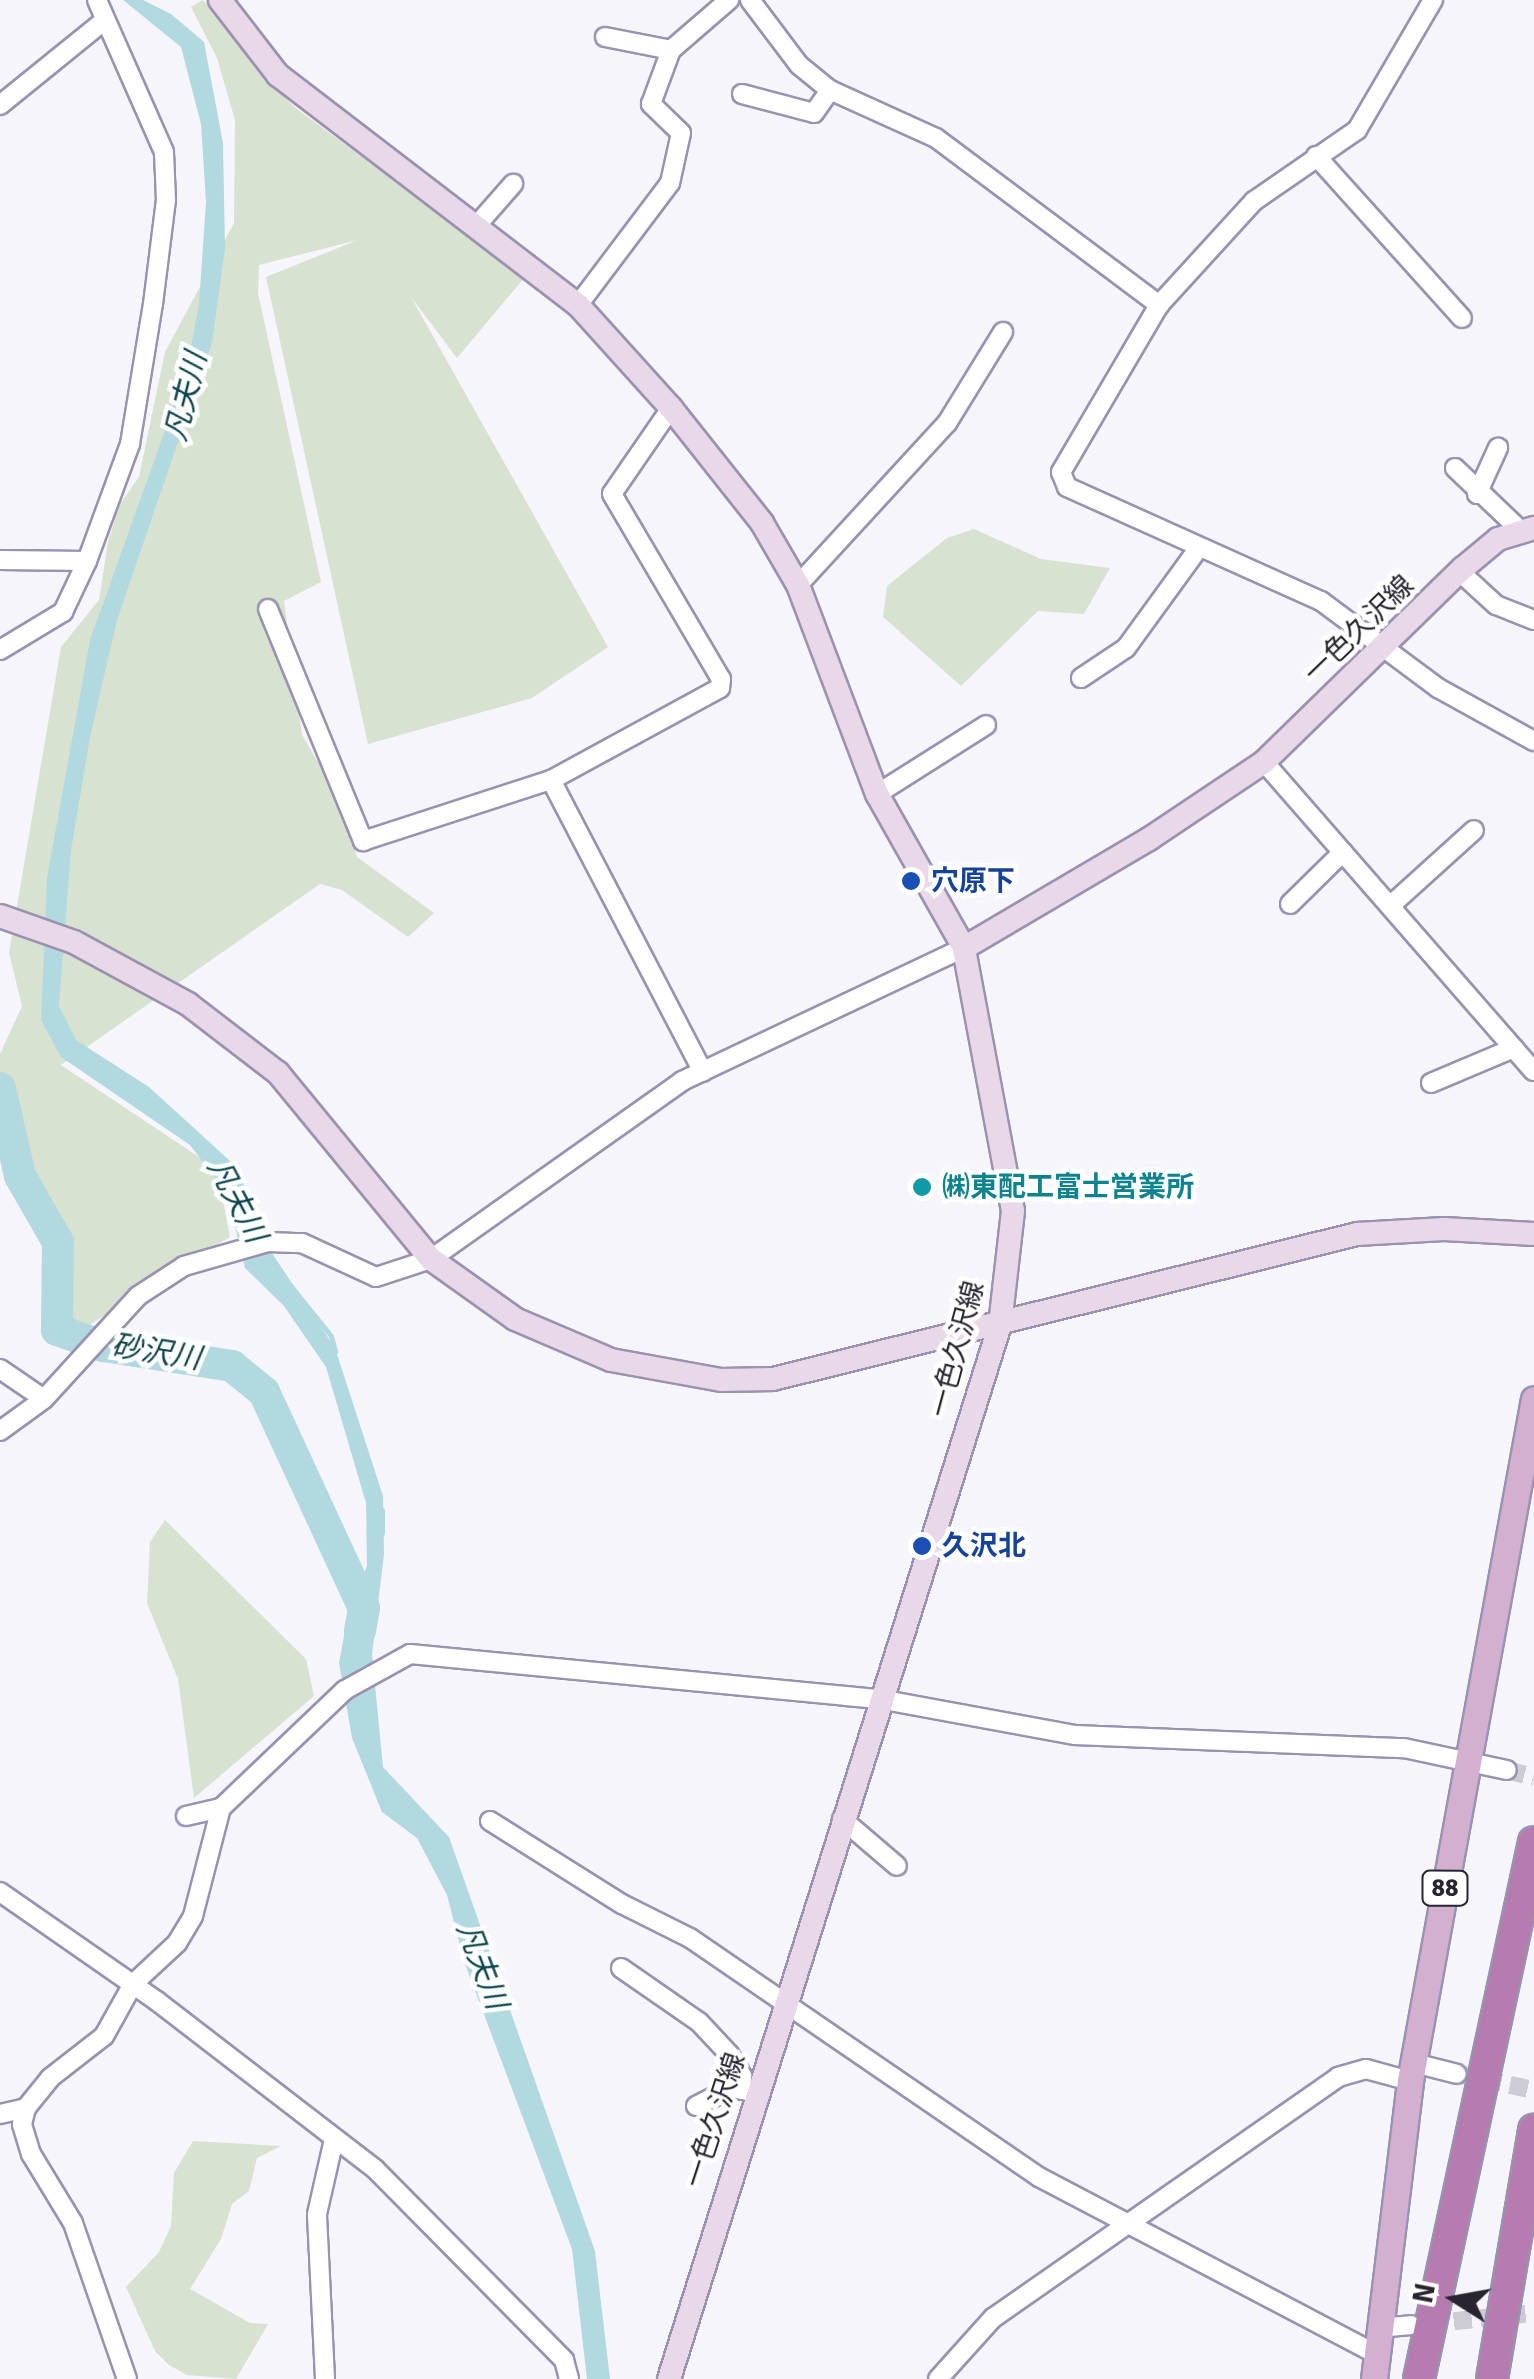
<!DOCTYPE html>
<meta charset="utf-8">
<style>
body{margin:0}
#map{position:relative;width:1534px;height:2379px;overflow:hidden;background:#f6f5fb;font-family:Signika,"Noto Sans JP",sans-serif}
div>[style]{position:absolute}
.green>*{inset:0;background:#d7e2d1}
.water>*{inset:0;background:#b3d9e0}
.stream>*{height:5px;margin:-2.5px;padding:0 2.5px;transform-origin:2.5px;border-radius:2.5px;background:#b3d9e0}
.river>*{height:32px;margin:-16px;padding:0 16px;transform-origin:16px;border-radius:16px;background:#b3d9e0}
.street-tunnel>*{height:18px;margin-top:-9px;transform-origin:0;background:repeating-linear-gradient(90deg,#cdcbd3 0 18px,transparent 0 27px)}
.roads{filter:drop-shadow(2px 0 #9992b0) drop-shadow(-2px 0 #9992b0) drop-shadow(0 2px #9992b0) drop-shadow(0 -2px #9992b0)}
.street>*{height:18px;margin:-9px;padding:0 9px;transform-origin:9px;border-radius:9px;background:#fff}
.secondary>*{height:22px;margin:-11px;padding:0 11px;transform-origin:11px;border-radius:11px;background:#e9d8e7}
.primary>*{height:25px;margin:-12.5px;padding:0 12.5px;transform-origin:12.5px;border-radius:12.5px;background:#d3b0cf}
.highway>*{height:30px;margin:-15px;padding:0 15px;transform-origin:15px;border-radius:15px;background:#b67caf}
.dots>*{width:28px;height:28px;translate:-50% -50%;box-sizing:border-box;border:5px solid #fff;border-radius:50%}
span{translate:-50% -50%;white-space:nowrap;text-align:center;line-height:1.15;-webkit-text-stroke:9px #fff;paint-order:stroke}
.shield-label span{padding:2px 8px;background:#fff;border:2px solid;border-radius:8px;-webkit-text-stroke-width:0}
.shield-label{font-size:25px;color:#282531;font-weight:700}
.street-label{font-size:28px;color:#282531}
.transit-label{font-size:28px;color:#164399;font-weight:700}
.left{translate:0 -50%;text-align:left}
.culture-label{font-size:28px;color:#0d838f;font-weight:700}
.water-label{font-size:30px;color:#0d454d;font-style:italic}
.north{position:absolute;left:1404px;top:2249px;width:100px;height:100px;-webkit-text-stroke:8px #fff;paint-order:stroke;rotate:281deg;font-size:28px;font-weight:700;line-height:40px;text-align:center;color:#282531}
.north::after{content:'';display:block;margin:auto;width:35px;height:45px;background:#282531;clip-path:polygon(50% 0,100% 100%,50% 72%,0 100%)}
</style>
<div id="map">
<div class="green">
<div style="clip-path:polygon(203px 0,293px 106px,525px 277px,457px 358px,411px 297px,608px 647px,532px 698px,368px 744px,266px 277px,358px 240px,259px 265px,258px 293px,321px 582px,284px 601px,302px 735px,339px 798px,357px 857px,434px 913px,408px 937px,342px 890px,320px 884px,61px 1065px,217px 1169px,230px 1237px,78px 1332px,51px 1312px,67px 1265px,42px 1200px,0 1137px,0 1054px,22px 1006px,9px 953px,61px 647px,99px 600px,108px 542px,120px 504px,139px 477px,165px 352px,234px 223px,235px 120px,217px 58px,191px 7px)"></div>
<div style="clip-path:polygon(974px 529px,1041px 559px,1110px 568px,1084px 614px,1038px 611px,961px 686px,883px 617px,887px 586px,947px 538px)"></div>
<div style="clip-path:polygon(165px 1520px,306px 1659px,314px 1696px,194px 1798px,178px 1679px,147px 1603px,150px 1542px)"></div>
<div style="clip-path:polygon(193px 2141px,281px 2146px,257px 2158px,249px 2191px,232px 2204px,221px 2239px,190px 2289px,250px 2323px,268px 2324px,236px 2379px,187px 2375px,169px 2365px,155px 2351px,126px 2287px,159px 2252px,171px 2226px,174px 2173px)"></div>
</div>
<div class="water">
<div style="clip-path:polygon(123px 0,143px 0,171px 14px,204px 42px,223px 143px,225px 249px,212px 343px,117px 620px,90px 737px,71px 850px,59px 1006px,76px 1040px,149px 1087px,241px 1171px,252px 1223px,335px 1348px,383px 1496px,384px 1554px,372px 1654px,383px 1767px,449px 1837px,595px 2251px,610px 2379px,587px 2379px,572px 2249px,464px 1961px,447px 1895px,417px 1838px,382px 1812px,352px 1738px,339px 1663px,350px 1603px,367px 1566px,366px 1503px,326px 1367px,284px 1306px,245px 1268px,227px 1194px,190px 1145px,61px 1057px,41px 1020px,47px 878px,90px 640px,187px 369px,199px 304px,206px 202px,201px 124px,181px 47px)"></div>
</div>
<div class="stream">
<div style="left:282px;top:1275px;width:78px;rotate:51.2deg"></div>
<div style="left:331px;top:1336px;width:16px;rotate:75deg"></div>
<div style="left:382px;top:1510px;width:23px;rotate:90deg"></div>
</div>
<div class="river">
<div style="left:0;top:1088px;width:90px;rotate:77.2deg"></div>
<div style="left:20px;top:1176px;width:76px;rotate:60.1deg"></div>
<div style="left:58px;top:1242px;width:88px;rotate:90.7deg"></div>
<div style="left:57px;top:1330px;width:49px;rotate:19.2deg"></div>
<div style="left:103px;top:1346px;width:131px;rotate:8.8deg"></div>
<div style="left:232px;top:1366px;width:41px;rotate:39.1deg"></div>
<div style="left:264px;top:1392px;width:238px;rotate:65.2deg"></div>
<div style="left:364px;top:1608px;width:23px;rotate:100deg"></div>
</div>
<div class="street-tunnel">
<div style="left:1507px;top:1770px;width:28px;rotate:15deg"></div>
<div style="left:1457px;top:2074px;width:79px;rotate:11.7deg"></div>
<div style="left:1427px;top:2324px;width:108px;rotate:-5.9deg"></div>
</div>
<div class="roads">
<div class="street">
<div style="left:750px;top:0;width:81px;rotate:53deg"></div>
<div style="left:799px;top:65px;width:40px;rotate:39deg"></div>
<div style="left:830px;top:90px;width:116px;rotate:24.4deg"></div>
<div style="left:936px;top:138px;width:279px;rotate:36.8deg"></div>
<div style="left:1159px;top:305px;width:194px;rotate:120.4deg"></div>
<div style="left:1061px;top:472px;width:16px;rotate:68deg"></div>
<div style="left:1067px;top:487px;width:278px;rotate:24.2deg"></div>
<div style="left:1321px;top:601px;width:146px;rotate:36.6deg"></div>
<div style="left:1438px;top:688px;width:110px;rotate:28.9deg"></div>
<div style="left:605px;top:37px;width:67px;rotate:11.1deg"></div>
<div style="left:742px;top:94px;width:74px;rotate:14.8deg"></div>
<div style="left:814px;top:113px;width:28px;rotate:-55deg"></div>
<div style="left:0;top:105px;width:135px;rotate:-39deg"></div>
<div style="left:1316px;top:156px;width:218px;rotate:48deg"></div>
<div style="left:477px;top:225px;width:55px;rotate:-48.7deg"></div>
<div style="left:578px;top:305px;width:153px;rotate:-53deg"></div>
<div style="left:670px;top:183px;width:51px;rotate:-77.6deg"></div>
<div style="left:681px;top:133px;width:42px;rotate:-136deg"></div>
<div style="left:651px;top:104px;width:58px;rotate:-69.7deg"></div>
<div style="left:671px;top:50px;width:77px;rotate:-40.8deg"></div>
<div style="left:1159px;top:305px;width:141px;rotate:-47.6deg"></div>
<div style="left:1254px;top:201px;width:125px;rotate:-34.6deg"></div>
<div style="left:1357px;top:130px;width:151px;rotate:-59.7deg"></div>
<div style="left:671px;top:408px;width:104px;rotate:124.5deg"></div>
<div style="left:612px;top:494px;width:215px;rotate:59.5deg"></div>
<div style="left:721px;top:679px;width:9px;rotate:96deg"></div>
<div style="left:720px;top:688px;width:192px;rotate:151.4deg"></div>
<div style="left:551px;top:780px;width:329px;rotate:62.5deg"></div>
<div style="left:1455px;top:468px;width:88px;rotate:43.6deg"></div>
<div style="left:1477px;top:494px;width:51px;rotate:-65.5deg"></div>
<div style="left:0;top:560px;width:87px;rotate:0.7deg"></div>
<div style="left:1460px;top:572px;width:49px;rotate:42.5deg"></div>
<div style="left:1496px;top:605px;width:41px;rotate:21.5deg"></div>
<div style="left:798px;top:585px;width:220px;rotate:-47.4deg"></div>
<div style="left:947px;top:423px;width:107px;rotate:-58.4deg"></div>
<div style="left:268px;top:609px;width:251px;rotate:67.7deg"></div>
<div style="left:363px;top:841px;width:198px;rotate:-18deg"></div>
<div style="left:0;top:650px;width:74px;rotate:-31.1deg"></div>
<div style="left:63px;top:612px;width:56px;rotate:-64.8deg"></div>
<div style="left:87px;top:561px;width:125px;rotate:-69.8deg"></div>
<div style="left:130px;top:444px;width:142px;rotate:-80.7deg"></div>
<div style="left:153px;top:304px;width:105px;rotate:-82.9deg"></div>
<div style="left:166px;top:200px;width:48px;rotate:-92.4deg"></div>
<div style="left:164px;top:152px;width:166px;rotate:-113.8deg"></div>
<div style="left:1081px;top:678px;width:54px;rotate:-33.7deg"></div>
<div style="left:1126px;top:648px;width:122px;rotate:-54deg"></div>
<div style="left:1264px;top:762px;width:410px;rotate:48.9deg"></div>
<div style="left:877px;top:794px;width:129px;rotate:-32.3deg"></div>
<div style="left:1290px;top:904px;width:74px;rotate:-44.5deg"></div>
<div style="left:1390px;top:906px;width:113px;rotate:-42.1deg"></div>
<div style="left:1431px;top:1083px;width:90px;rotate:-22.9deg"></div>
<div style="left:0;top:1369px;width:53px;rotate:34.3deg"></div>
<div style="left:0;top:1431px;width:54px;rotate:-36deg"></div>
<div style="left:44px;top:1399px;width:139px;rotate:-47.6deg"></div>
<div style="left:138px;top:1296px;width:55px;rotate:-33.1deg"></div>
<div style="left:184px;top:1266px;width:87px;rotate:-15.9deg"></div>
<div style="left:268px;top:1242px;width:34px;rotate:2deg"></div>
<div style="left:302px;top:1243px;width:81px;rotate:24.7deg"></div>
<div style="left:376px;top:1277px;width:58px;rotate:-18.1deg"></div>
<div style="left:431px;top:1259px;width:308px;rotate:-35.3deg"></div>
<div style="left:682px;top:1081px;width:312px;rotate:-25.3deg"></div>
<div style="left:186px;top:1816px;width:36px;rotate:-13deg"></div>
<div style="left:842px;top:1819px;width:72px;rotate:40.5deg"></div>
<div style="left:490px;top:1821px;width:156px;rotate:32.2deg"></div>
<div style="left:622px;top:1904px;width:76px;rotate:26.6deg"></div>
<div style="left:690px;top:1938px;width:423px;rotate:34.4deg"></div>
<div style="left:1039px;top:2177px;width:381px;rotate:27.7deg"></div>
<div style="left:0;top:1892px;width:191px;rotate:34.8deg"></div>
<div style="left:157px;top:2001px;width:275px;rotate:37.6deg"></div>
<div style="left:375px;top:2169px;width:269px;rotate:45.3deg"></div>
<div style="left:564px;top:2360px;width:20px;rotate:75deg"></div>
<div style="left:621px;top:1968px;width:95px;rotate:34.7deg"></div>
<div style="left:699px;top:2022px;width:44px;rotate:46.8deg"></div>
<div style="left:729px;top:2054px;width:26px;rotate:59deg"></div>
<div style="left:742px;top:2076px;width:14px;rotate:94deg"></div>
<div style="left:1414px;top:2063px;width:44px;rotate:14.3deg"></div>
<div style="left:696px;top:2106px;width:42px;rotate:-27.2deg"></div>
<div style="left:733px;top:2087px;width:18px;rotate:16deg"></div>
<div style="left:0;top:2114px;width:27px;rotate:-13deg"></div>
<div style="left:1378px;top:2328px;width:33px;rotate:-5deg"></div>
<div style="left:127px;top:2379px;width:165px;rotate:-109.1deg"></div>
<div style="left:73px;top:2223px;width:81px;rotate:-121.3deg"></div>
<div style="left:31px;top:2154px;width:31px;rotate:-107deg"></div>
<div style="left:22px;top:2124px;width:16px;rotate:-76deg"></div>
<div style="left:26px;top:2108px;width:38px;rotate:-51deg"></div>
<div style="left:50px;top:2078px;width:68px;rotate:-37.9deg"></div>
<div style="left:104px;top:2036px;width:60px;rotate:-60.9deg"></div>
<div style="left:133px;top:1984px;width:60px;rotate:-43deg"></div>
<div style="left:177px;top:1943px;width:31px;rotate:-59deg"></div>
<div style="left:193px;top:1916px;width:112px;rotate:-75.5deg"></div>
<div style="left:221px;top:1808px;width:171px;rotate:-43.6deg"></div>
<div style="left:345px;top:1690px;width:74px;rotate:-29deg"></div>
<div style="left:410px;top:1654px;width:471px;rotate:5.5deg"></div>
<div style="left:879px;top:1699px;width:199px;rotate:10.4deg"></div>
<div style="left:1075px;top:1735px;width:329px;rotate:2.3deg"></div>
<div style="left:1404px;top:1748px;width:105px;rotate:12.1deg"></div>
<div style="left:325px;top:2379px;width:165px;rotate:-92.8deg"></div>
<div style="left:317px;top:2214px;width:77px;rotate:-77.2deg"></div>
<div style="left:938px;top:2379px;width:82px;rotate:-48deg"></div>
<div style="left:993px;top:2318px;width:421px;rotate:-34.9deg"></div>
<div style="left:1338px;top:2077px;width:29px;rotate:-16deg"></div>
<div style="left:1366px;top:2069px;width:46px;rotate:15.3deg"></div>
</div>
<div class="secondary">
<div style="left:220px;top:0;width:95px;rotate:52.3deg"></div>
<div style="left:278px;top:75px;width:378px;rotate:37.5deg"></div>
<div style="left:578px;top:305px;width:139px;rotate:47.9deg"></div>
<div style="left:671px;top:408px;width:147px;rotate:51.6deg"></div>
<div style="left:762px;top:523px;width:72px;rotate:59.9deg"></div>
<div style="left:798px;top:585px;width:223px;rotate:69.3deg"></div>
<div style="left:877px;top:794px;width:177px;rotate:60.5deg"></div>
<div style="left:0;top:916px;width:78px;rotate:19.4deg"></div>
<div style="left:74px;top:942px;width:130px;rotate:28.5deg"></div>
<div style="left:188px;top:1004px;width:113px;rotate:37.5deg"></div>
<div style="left:278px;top:1073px;width:241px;rotate:50.6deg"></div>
<div style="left:431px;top:1259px;width:103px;rotate:35.5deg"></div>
<div style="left:515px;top:1319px;width:104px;rotate:23.1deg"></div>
<div style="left:611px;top:1360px;width:112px;rotate:10.3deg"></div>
<div style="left:721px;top:1380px;width:52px;rotate:-1.1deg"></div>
<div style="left:773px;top:1379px;width:602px;rotate:-13.94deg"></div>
<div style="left:1357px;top:1234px;width:87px;rotate:-3.3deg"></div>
<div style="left:1444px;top:1229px;width:90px;rotate:3.2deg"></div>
<div style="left:669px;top:2379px;width:1105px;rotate:-72.57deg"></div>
<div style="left:1000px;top:1325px;width:115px;rotate:-83.5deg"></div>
<div style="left:1013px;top:1211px;width:268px;rotate:-100.6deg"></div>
<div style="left:964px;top:948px;width:215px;rotate:-30.5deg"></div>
<div style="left:1149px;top:839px;width:138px;rotate:-33.8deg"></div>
<div style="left:1264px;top:762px;width:277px;rotate:-44.3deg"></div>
<div style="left:1462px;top:569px;width:47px;rotate:-39.8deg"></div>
<div style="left:1498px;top:539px;width:38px;rotate:-17deg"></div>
</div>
<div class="primary">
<div style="left:1374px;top:2379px;width:300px;rotate:-83.1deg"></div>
<div style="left:1410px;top:2081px;width:693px;rotate:-79.7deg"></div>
</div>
<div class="highway">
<div style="left:1419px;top:2379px;width:549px;rotate:-77.91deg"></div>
<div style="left:1492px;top:2379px;width:253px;rotate:-80.4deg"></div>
</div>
</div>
<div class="dots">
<div style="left:911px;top:881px;background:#1a4fb4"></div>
<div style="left:922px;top:1187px;background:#0f9aa8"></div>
<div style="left:922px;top:1546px;background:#1a4fb4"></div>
</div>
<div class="shield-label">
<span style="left:1445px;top:1888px">88</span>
</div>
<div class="street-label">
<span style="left:1359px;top:629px;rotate:-44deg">一色久沢線</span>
<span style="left:957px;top:1349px;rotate:-75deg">一色久沢線</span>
<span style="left:715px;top:2120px;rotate:-72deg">一色久沢線</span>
</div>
<div class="transit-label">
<span class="left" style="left:931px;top:881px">穴原下</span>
<span class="left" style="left:942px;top:1546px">久沢北</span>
</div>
<div class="culture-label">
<span class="left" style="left:942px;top:1187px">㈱東配工富士営業所</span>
</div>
<div class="water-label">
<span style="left:187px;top:397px;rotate:-76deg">凡夫川</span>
<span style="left:236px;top:1201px;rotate:62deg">凡夫川</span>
<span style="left:156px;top:1353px;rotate:9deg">砂沢川</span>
<span style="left:481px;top:1966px;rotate:69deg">凡夫川</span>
</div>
<div class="north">N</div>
</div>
